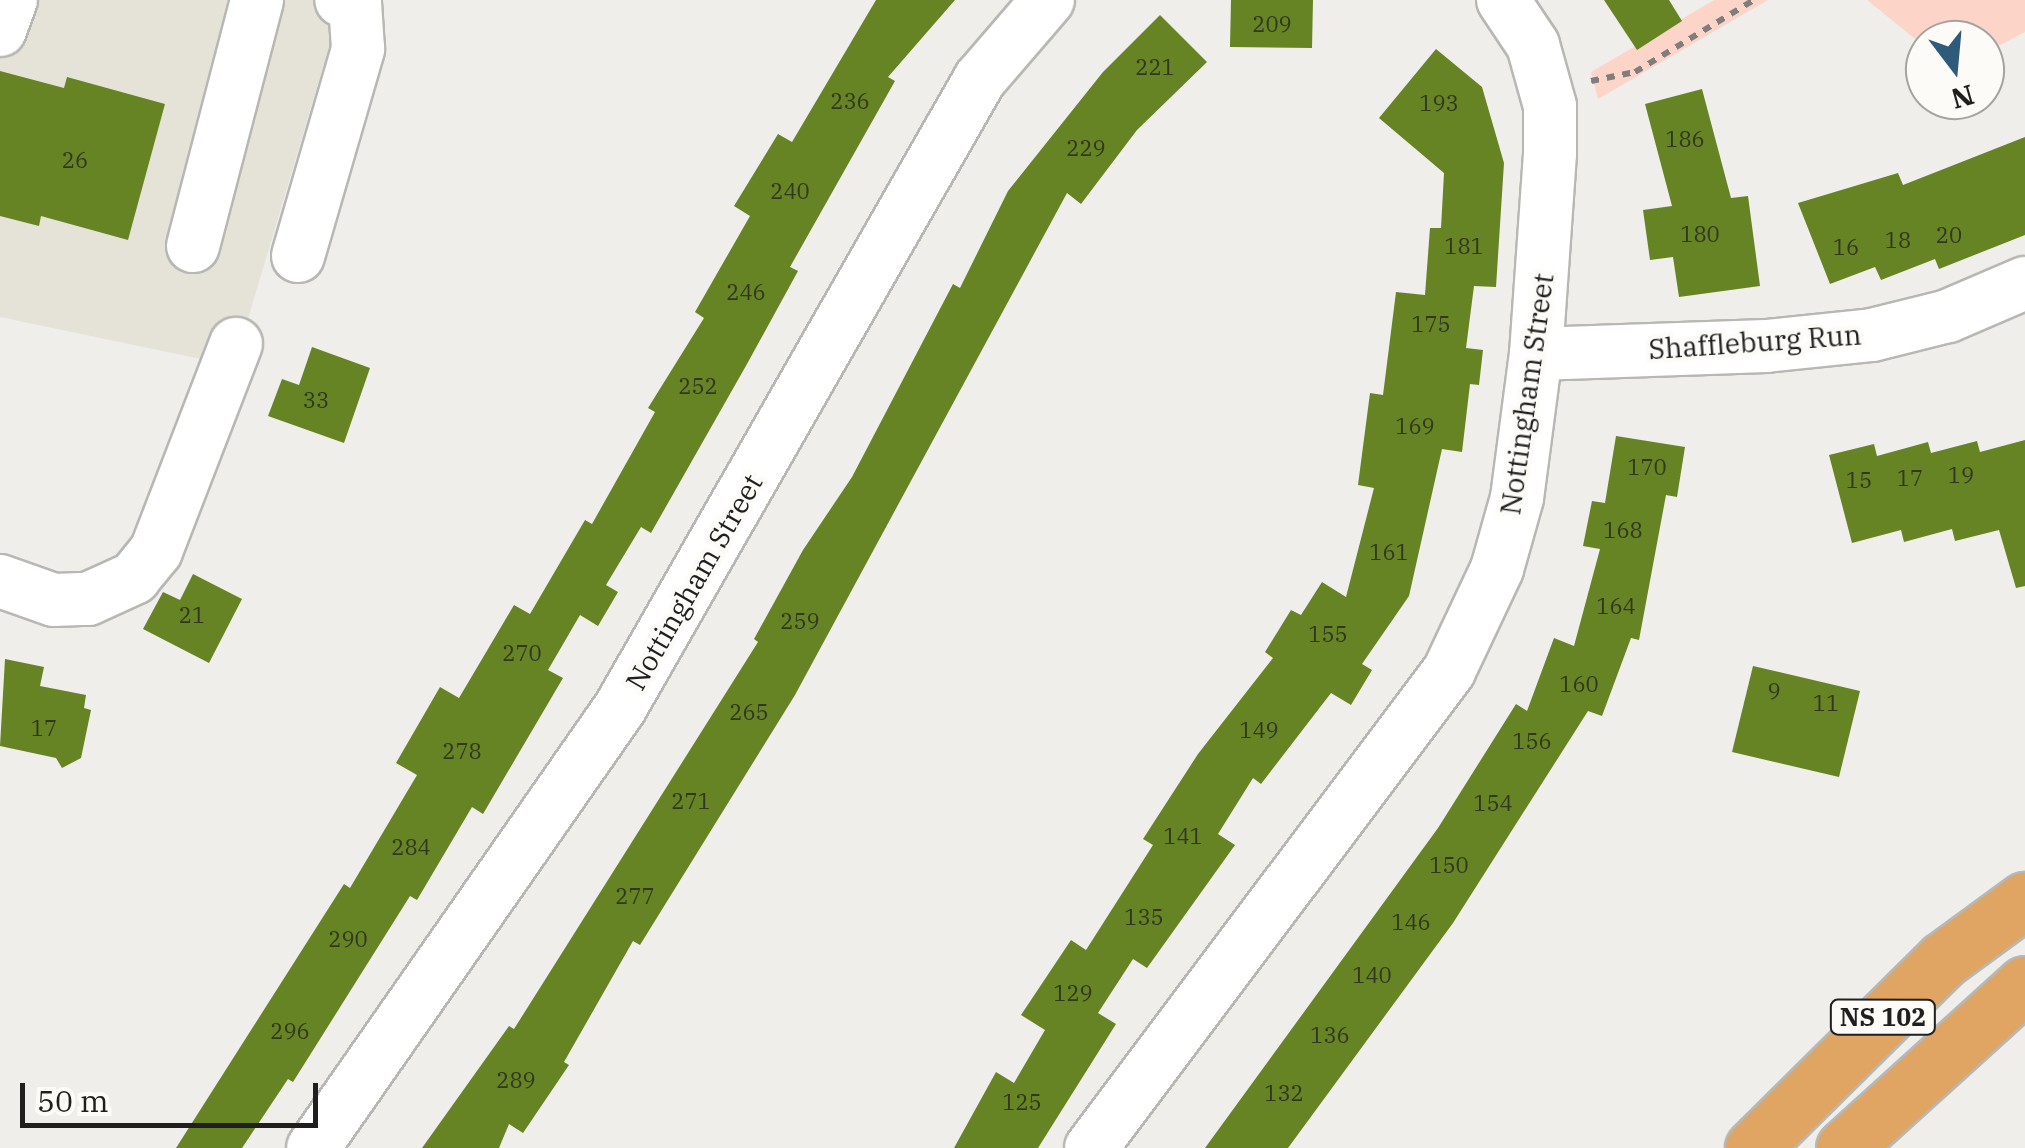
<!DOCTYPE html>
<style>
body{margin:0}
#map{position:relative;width:2025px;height:1148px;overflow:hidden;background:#efeeea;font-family:"IBM Plex Serif",serif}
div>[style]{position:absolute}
.built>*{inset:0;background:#e5e3d8}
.green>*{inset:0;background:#fdd5c8}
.building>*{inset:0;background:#668424}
.path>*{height:6px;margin-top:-3px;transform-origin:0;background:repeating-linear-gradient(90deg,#7f7e7c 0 8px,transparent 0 16px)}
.roads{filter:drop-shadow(2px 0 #b7b7b3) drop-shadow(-2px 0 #b7b7b3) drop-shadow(0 2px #b7b7b3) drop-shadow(0 -2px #b7b7b3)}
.minor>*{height:52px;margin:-26px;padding:0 26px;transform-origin:26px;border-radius:26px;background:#fff}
.highway>*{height:55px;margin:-27.5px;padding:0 27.5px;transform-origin:27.5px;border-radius:27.5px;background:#e0a463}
span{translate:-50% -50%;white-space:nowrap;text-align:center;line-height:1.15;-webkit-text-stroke:9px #fcfbf8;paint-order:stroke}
.number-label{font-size:22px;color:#323820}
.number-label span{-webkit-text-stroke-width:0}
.shield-label span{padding:2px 8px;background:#fcfbf8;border:2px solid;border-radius:8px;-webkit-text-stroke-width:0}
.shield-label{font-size:25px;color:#201f1e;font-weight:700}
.street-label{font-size:28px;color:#201f1e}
.north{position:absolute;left:1905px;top:20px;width:100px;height:100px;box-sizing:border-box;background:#fcfbf8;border:2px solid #a4a3a1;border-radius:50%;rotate:164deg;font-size:28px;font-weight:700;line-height:40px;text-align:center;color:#201f1e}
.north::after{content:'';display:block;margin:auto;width:35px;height:45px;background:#2e5b7b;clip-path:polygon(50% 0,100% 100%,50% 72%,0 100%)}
.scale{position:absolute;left:20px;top:1083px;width:298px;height:45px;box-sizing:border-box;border:5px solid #201f1e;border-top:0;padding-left:12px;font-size:30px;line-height:35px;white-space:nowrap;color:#201f1e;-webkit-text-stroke:8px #fcfbf8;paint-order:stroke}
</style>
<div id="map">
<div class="built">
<div style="clip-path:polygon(0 0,343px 0,234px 366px,0 317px)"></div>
</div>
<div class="green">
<div style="clip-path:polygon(1714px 0,1768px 0,1598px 99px,1591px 72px)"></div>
<div style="clip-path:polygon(1867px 0,2025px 0,2025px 32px,1985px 53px,1985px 40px,1925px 40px,1925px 47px)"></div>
</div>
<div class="building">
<div style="clip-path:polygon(876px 0,955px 0,888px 77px,895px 81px,790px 267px,798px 271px,747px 364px,651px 533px,641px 527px,606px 585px,618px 592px,598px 626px,580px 615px,548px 670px,563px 678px,483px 814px,472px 807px,417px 900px,410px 896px,293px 1082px,288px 1079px,242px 1148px,176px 1148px,344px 884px,350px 888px,417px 775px,396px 763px,440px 687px,459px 698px,514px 605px,530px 614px,585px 520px,592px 524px,655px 412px,648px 408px,704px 318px,695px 312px,750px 216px,734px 206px,778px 134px,792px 142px)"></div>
<div style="clip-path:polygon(1231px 0,1313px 0,1312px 48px,1230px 47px)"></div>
<div style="clip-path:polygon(1604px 0,1669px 0,1682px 21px,1637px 50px)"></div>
<div style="clip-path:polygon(1160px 15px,1207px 62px,1137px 130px,1081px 204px,1067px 193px,795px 695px,640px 945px,633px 941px,564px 1062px,569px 1065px,523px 1133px,509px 1124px,499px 1148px,422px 1148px,509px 1026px,514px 1029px,758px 642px,754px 639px,803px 550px,852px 477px,953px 284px,960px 288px,1008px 191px,1103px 72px)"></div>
<div style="clip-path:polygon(1436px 49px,1482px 87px,1504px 163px,1496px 287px,1474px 286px,1466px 348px,1483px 350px,1479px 385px,1470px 384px,1462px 452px,1442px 449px,1409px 596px,1362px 664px,1372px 670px,1351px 705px,1331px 693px,1261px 784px,1253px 778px,1218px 834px,1235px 845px,1147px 968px,1133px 959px,1098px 1013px,1116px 1024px,1038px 1148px,954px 1148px,996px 1072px,1014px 1083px,1045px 1030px,1021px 1015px,1071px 940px,1086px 950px,1153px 845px,1143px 839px,1198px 754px,1273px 658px,1265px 652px,1291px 610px,1301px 615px,1322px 582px,1346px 597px,1374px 488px,1358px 485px,1370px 393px,1383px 395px,1396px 292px,1425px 295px,1430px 228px,1441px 228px,1444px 173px,1379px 118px)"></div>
<div style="clip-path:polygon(0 71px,64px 88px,67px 77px,165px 104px,128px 240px,41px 216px,39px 226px,0 216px)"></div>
<div style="clip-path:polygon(1702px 89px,1731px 198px,1748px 196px,1760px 286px,1679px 297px,1673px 257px,1650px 260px,1643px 210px,1672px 206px,1645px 104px)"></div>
<div style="clip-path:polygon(2025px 137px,2025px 235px,1939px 269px,1935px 259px,1881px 280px,1875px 267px,1830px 284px,1798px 203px,1898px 173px,1903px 185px)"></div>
<div style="clip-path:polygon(312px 347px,370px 368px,344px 443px,268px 416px,282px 379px,299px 385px)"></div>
<div style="clip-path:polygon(1616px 436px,1685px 447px,1677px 497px,1666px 495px,1639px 640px,1631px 638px,1602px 716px,1588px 711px,1453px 923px,1288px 1148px,1205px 1148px,1438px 828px,1516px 704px,1527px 711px,1554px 638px,1574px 646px,1600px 549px,1583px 546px,1592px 501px,1605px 503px)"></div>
<div style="clip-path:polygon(2025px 440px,2025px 586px,2016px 588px,1999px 530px,1955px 541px,1952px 529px,1904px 542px,1901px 530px,1852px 543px,1829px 455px,1874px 444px,1877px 456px,1928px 442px,1931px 453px,1977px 441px,1980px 452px)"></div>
<div style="clip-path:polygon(193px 574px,242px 599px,209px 663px,143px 629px,163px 592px,180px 600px)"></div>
<div style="clip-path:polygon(5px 659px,44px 667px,40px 686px,86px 695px,84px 708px,91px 710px,81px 758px,62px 768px,56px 758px,0 746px)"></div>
<div style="clip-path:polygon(1753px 666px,1860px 691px,1839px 777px,1732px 752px)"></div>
</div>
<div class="path">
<div style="left:1591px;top:81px;width:45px;rotate:-11.6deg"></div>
<div style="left:1635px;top:72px;width:139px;rotate:-31.2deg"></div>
</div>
<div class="roads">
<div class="minor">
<div style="left:0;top:30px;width:32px;rotate:-70deg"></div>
<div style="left:193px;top:246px;width:254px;rotate:-75.4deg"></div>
<div style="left:298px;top:256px;width:216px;rotate:-73.8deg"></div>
<div style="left:358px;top:49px;width:46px;rotate:-93.7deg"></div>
<div style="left:355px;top:3px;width:14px;rotate:-168deg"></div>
<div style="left:1536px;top:354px;width:230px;rotate:-2deg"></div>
<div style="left:1766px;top:346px;width:107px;rotate:-5.9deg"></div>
<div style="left:1872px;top:335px;width:78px;rotate:-14deg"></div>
<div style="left:1948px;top:316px;width:84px;rotate:-23.2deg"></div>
<div style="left:0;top:581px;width:57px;rotate:19.4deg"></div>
<div style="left:54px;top:600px;width:34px;rotate:-2deg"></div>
<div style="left:88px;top:599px;width:51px;rotate:-24.5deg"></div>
<div style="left:134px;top:578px;width:35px;rotate:-51deg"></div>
<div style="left:156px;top:551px;width:222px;rotate:-68.9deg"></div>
<div style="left:313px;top:1148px;width:537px;rotate:-55.1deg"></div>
<div style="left:620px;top:708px;width:725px;rotate:-60.22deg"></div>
<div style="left:980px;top:79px;width:104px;rotate:-49.3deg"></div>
<div style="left:1091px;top:1148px;width:596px;rotate:-53.11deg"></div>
<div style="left:1449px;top:671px;width:113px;rotate:-64.8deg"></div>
<div style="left:1497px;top:569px;width:74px;rotate:-74.3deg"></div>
<div style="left:1517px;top:498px;width:145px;rotate:-82.5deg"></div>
<div style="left:1536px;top:354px;width:201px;rotate:-86deg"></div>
<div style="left:1550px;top:153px;width:47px;rotate:-90deg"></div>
<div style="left:1550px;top:106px;width:63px;rotate:-105.6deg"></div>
<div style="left:1533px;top:45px;width:54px;rotate:-123.7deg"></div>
</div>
<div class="highway">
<div style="left:1753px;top:1148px;width:267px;rotate:-44.7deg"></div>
<div style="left:1943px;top:960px;width:102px;rotate:-36.2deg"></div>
<div style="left:1844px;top:1148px;width:244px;rotate:-42.2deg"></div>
</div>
</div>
<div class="number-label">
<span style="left:1272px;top:24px">209</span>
<span style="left:1155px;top:67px">221</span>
<span style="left:850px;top:101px">236</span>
<span style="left:1439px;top:103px">193</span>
<span style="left:1685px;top:139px">186</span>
<span style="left:1086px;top:148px">229</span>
<span style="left:75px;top:160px">26</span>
<span style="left:790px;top:191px">240</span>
<span style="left:1700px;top:234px">180</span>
<span style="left:1949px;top:235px">20</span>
<span style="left:1898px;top:240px">18</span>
<span style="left:1464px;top:246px">181</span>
<span style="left:1846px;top:247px">16</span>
<span style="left:746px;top:292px">246</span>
<span style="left:1431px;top:324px">175</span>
<span style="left:698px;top:386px">252</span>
<span style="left:316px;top:400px">33</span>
<span style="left:1415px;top:426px">169</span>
<span style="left:1647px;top:467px">170</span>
<span style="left:1961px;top:475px">19</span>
<span style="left:1910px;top:478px">17</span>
<span style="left:1859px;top:480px">15</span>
<span style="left:1623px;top:530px">168</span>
<span style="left:1389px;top:552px">161</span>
<span style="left:1616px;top:606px">164</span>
<span style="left:192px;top:615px">21</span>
<span style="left:800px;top:621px">259</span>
<span style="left:1328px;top:634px">155</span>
<span style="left:522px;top:653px">270</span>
<span style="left:1579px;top:684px">160</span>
<span style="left:1774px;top:691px">9</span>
<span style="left:1826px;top:703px">11</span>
<span style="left:749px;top:712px">265</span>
<span style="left:44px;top:728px">17</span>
<span style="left:1259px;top:730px">149</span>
<span style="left:1532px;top:741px">156</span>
<span style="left:462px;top:751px">278</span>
<span style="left:691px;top:801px">271</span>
<span style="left:1493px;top:803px">154</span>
<span style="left:1183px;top:836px">141</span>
<span style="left:411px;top:847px">284</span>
<span style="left:1449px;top:865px">150</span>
<span style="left:635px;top:896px">277</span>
<span style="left:1144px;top:917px">135</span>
<span style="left:1411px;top:922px">146</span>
<span style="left:348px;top:939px">290</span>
<span style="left:1372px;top:975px">140</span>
<span style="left:1073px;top:993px">129</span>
<span style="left:290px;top:1031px">296</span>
<span style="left:1330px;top:1035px">136</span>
<span style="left:516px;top:1080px">289</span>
<span style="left:1284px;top:1093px">132</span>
<span style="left:1022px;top:1102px">125</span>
</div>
<div class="shield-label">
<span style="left:1883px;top:1017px">NS 102</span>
</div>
<div class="street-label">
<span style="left:1755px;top:342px;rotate:-4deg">Shaffleburg Run</span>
<span style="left:1527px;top:394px;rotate:-82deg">Nottingham Street</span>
<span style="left:694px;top:582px;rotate:-60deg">Nottingham Street</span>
</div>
<div class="north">N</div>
<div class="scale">50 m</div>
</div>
